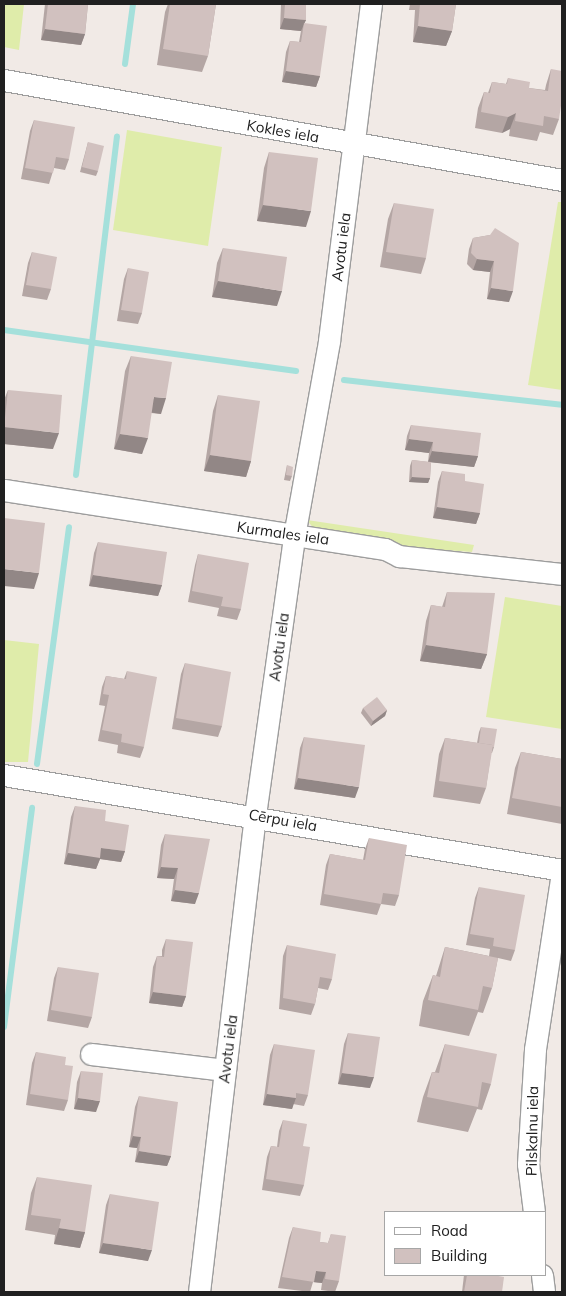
<!DOCTYPE html>
<meta charset="utf-8">
<style>
body{margin:0}
#map{position:relative;width:566px;height:1296px;overflow:hidden;background:#f1eae6;font-family:Mulish,sans-serif}
div>[style]{position:absolute}
.grass>*{inset:0;background:#dfecaa}
.stream>*{height:6px;margin:-3px;padding:0 3px;transform-origin:3px;border-radius:3px;background:#a5e0db}
.roads{filter:drop-shadow(1px 0 #9d9d9d) drop-shadow(-1px 0 #9d9d9d) drop-shadow(0 1px #9d9d9d) drop-shadow(0 -1px #9d9d9d)}
.street>*{height:21px;margin:-10.5px;padding:0 10.5px;transform-origin:10.5px;border-radius:10.5px;background:#fff}
.wall>*{inset:0;background:#b4a6a4}
.shaded-wall>*{inset:0;background:#928786}
.building>*{inset:0;background:#d1c1bf}
span{translate:-50% -50%;white-space:nowrap;text-align:center;line-height:1.15;-webkit-text-stroke:5px #fff;paint-order:stroke}
.street-label{font-size:15px;color:#202020}
.frame{position:absolute;inset:0;border:5px solid #202020;pointer-events:none}
.legend{position:absolute;left:384px;top:1211px;width:162px;height:65px;box-sizing:border-box;background:#fff;border:1px solid #a6a6a6;margin:0;padding:6px 9px;list-style:none;font-size:15px;color:#202020}
.legend li{display:flex;align-items:center;gap:10px;height:25px}
.legend b{width:25px;border:1px solid #a6a6a6}
</style>
<div id="map">
<div class="grass">
<div style="clip-path:polygon(4px 4px,24px 4px,19px 50px,4px 47px)"></div>
<div style="clip-path:polygon(127px 130px,222px 147px,208px 246px,113px 230px)"></div>
<div style="clip-path:polygon(558px 202px,562px 202px,562px 390px,528px 385px)"></div>
<div style="clip-path:polygon(307px 520px,474px 545px,472px 552px,402px 547px,314px 529px)"></div>
<div style="clip-path:polygon(505px 597px,562px 606px,562px 729px,486px 717px)"></div>
<div style="clip-path:polygon(4px 640px,39px 644px,28px 762px,4px 762px)"></div>
</div>
<div class="stream">
<div style="left:125px;top:64px;width:61px;rotate:-82.4deg"></div>
<div style="left:4px;top:330px;width:295px;rotate:8deg"></div>
<div style="left:344px;top:380px;width:219px;rotate:6.5deg"></div>
<div style="left:76px;top:475px;width:341px;rotate:-83.1deg"></div>
<div style="left:37px;top:764px;width:239px;rotate:-82.3deg"></div>
<div style="left:4px;top:1027px;width:221px;rotate:-82.7deg"></div>
</div>
<div class="roads">
<div class="street">
<div style="left:4px;top:80px;width:567px;rotate:10.16deg"></div>
<div style="left:4px;top:490px;width:386px;rotate:8.8deg"></div>
<div style="left:385px;top:549px;width:16px;rotate:27deg"></div>
<div style="left:399px;top:556px;width:164px;rotate:6.3deg"></div>
<div style="left:4px;top:775px;width:566px;rotate:9.66deg"></div>
<div style="left:91px;top:1054px;width:135px;rotate:6.8deg"></div>
<div style="left:534px;top:1212px;width:48px;rotate:-97.1deg"></div>
<div style="left:528px;top:1164px;width:115px;rotate:-86.5deg"></div>
<div style="left:535px;top:1049px;width:179px;rotate:-81.3deg"></div>
<div style="left:542px;top:1275px;width:17px;rotate:83deg"></div>
<div style="left:199px;top:1292px;width:480px;rotate:-83.3deg"></div>
<div style="left:255px;top:815px;width:282px;rotate:-82deg"></div>
<div style="left:294px;top:536px;width:198px;rotate:-79.8deg"></div>
<div style="left:329px;top:341px;width:340px;rotate:-82.9deg"></div>
</div>
</div>
<div class="wall">
<div style="clip-path:polygon(45px 4px,88px 4px,85px 34px,81px 45px,41px 40px)"></div>
<div style="clip-path:polygon(168px 4px,216px 4px,208px 56px,202px 72px,157px 65px,165px 12px)"></div>
<div style="clip-path:polygon(281px 4px,306px 4px,306px 20px,304px 23px,320px 76px,316px 87px,282px 82px,286px 52px,290px 41px,299px 42px,301px 31px,280px 29px)"></div>
<div style="clip-path:polygon(410px 4px,456px 4px,452px 31px,446px 46px,413px 42px,415px 10px,409px 10px)"></div>
<div style="clip-path:polygon(551px 69px,559px 119px,553px 135px,540px 132px,537px 141px,509px 136px,510px 129px,502px 133px,475px 128px,478px 108px,484px 92px,488px 93px,492px 82px,506px 84px,508px 78px,529px 88px,545px 90px,546px 85px)"></div>
<div style="clip-path:polygon(34px 120px,69px 159px,65px 170px,54px 168px,49px 184px,21px 179px,30px 131px)"></div>
<div style="clip-path:polygon(88px 142px,98px 171px,96px 176px,80px 172px)"></div>
<div style="clip-path:polygon(269px 152px,306px 227px,257px 221px,264px 168px)"></div>
<div style="clip-path:polygon(394px 203px,426px 258px,421px 274px,380px 267px,388px 219px)"></div>
<div style="clip-path:polygon(490px 235px,509px 302px,487px 299px,490px 272px,473px 270px,467px 264px,469px 249px,473px 238px)"></div>
<div style="clip-path:polygon(223px 248px,277px 306px,212px 297px,217px 263px)"></div>
<div style="clip-path:polygon(32px 252px,51px 289px,47px 300px,22px 296px,28px 263px)"></div>
<div style="clip-path:polygon(128px 268px,142px 313px,138px 324px,117px 321px,124px 279px)"></div>
<div style="clip-path:polygon(131px 356px,161px 414px,151px 413px,142px 454px,114px 449px,125px 371px)"></div>
<div style="clip-path:polygon(8px 390px,53px 449px,4px 444px,4px 400px)"></div>
<div style="clip-path:polygon(218px 395px,251px 461px,246px 477px,204px 471px,213px 411px)"></div>
<div style="clip-path:polygon(411px 425px,478px 456px,474px 467px,431px 462px,430px 478px,428px 483px,409px 482px,410px 466px,412px 460px,428px 462px,429px 453px,405px 450px,407px 436px)"></div>
<div style="clip-path:polygon(287px 465px,292px 476px,290px 481px,284px 480px)"></div>
<div style="clip-path:polygon(442px 471px,465px 481px,480px 513px,476px 524px,433px 518px,438px 482px)"></div>
<div style="clip-path:polygon(98px 542px,162px 585px,158px 596px,89px 586px,94px 553px)"></div>
<div style="clip-path:polygon(198px 554px,241px 609px,237px 620px,217px 616px,219px 608px,188px 602px,195px 565px)"></div>
<div style="clip-path:polygon(447px 592px,487px 654px,481px 669px,420px 661px,426px 621px,431px 605px,442px 607px)"></div>
<div style="clip-path:polygon(185px 663px,222px 726px,218px 737px,172px 729px,181px 674px)"></div>
<div style="clip-path:polygon(127px 671px,144px 747px,140px 758px,117px 753px,118px 745px,98px 741px,105px 706px,99px 705px,102px 687px,106px 676px,124px 679px)"></div>
<div style="clip-path:polygon(363px 708px,387px 710px,385px 716px,371px 726px,361px 713px)"></div>
<div style="clip-path:polygon(481px 727px,494px 747px,492px 753px,491px 753px,486px 788px,480px 804px,433px 797px,439px 754px,445px 738px,477px 743px,479px 732px)"></div>
<div style="clip-path:polygon(304px 737px,355px 798px,294px 789px,300px 748px)"></div>
<div style="clip-path:polygon(521px 752px,562px 759px,562px 824px,507px 814px,515px 768px)"></div>
<div style="clip-path:polygon(75px 806px,105px 821px,125px 851px,121px 862px,100px 859px,96px 869px,64px 864px,71px 817px)"></div>
<div style="clip-path:polygon(165px 834px,195px 904px,171px 901px,174px 879px,157px 878px,161px 845px)"></div>
<div style="clip-path:polygon(369px 838px,399px 895px,395px 906px,381px 904px,377px 915px,320px 905px,326px 865px,330px 854px,363px 860px,365px 849px)"></div>
<div style="clip-path:polygon(479px 887px,515px 950px,511px 961px,498px 958px,492px 988px,483px 1013px,478px 1012px,469px 1036px,419px 1026px,423px 1001px,433px 975px,436px 976px,445px 947px,489px 956px,490px 949px,466px 945px,475px 898px)"></div>
<div style="clip-path:polygon(166px 939px,186px 996px,182px 1007px,149px 1003px,153px 967px,157px 956px,162px 956px,162px 950px)"></div>
<div style="clip-path:polygon(287px 945px,332px 979px,328px 990px,318px 988px,315px 1004px,311px 1015px,279px 1009px,283px 956px)"></div>
<div style="clip-path:polygon(58px 967px,92px 1017px,88px 1028px,47px 1021px,54px 978px)"></div>
<div style="clip-path:polygon(348px 1033px,370px 1088px,338px 1084px,344px 1044px)"></div>
<div style="clip-path:polygon(274px 1044px,308px 1095px,304px 1106px,293px 1104px,292px 1109px,263px 1105px,270px 1055px)"></div>
<div style="clip-path:polygon(445px 1044px,491px 1084px,482px 1110px,477px 1109px,468px 1132px,417px 1122px,423px 1097px,432px 1072px,435px 1072px)"></div>
<div style="clip-path:polygon(36px 1052px,65px 1065px,68px 1100px,64px 1111px,26px 1105px,32px 1063px)"></div>
<div style="clip-path:polygon(81px 1071px,96px 1112px,74px 1109px,77px 1082px)"></div>
<div style="clip-path:polygon(139px 1096px,171px 1156px,167px 1166px,135px 1162px,137px 1148px,129px 1147px,135px 1107px)"></div>
<div style="clip-path:polygon(283px 1120px,303px 1146px,304px 1185px,300px 1196px,262px 1190px,267px 1157px,271px 1146px,277px 1147px,279px 1131px)"></div>
<div style="clip-path:polygon(37px 1177px,85px 1232px,80px 1248px,54px 1244px,55px 1235px,25px 1230px,31px 1193px)"></div>
<div style="clip-path:polygon(110px 1194px,148px 1261px,99px 1253px,106px 1205px)"></div>
<div style="clip-path:polygon(293px 1227px,320px 1242px,328px 1243px,331px 1234px,339px 1281px,335px 1292px,321px 1290px,322px 1283px,313px 1282px,310px 1292px,278px 1288px,289px 1238px)"></div>
<div style="clip-path:polygon(464px 1275px,493px 1275px,502px 1292px,462px 1292px)"></div>
</div>
<div class="shaded-wall">
<div style="clip-path:polygon(284px 18px,306px 20px,301px 31px,280px 29px)"></div>
<div style="clip-path:polygon(418px 26px,452px 31px,446px 46px,413px 42px)"></div>
<div style="clip-path:polygon(45px 29px,85px 34px,81px 45px,41px 40px)"></div>
<div style="clip-path:polygon(286px 71px,320px 76px,316px 87px,282px 82px)"></div>
<div style="clip-path:polygon(516px 113px,510px 129px,502px 133px,508px 117px)"></div>
<div style="clip-path:polygon(263px 205px,311px 211px,306px 227px,257px 221px)"></div>
<div style="clip-path:polygon(477px 259px,494px 261px,490px 272px,473px 270px)"></div>
<div style="clip-path:polygon(218px 281px,282px 291px,277px 306px,212px 297px)"></div>
<div style="clip-path:polygon(491px 288px,513px 291px,509px 302px,487px 299px)"></div>
<div style="clip-path:polygon(154px 397px,166px 398px,161px 414px,148px 412px)"></div>
<div style="clip-path:polygon(4px 427px,59px 433px,53px 449px,4px 444px)"></div>
<div style="clip-path:polygon(120px 434px,148px 438px,142px 454px,114px 449px)"></div>
<div style="clip-path:polygon(409px 439px,433px 442px,429px 453px,405px 450px)"></div>
<div style="clip-path:polygon(432px 451px,478px 456px,474px 467px,428px 462px)"></div>
<div style="clip-path:polygon(210px 455px,251px 461px,246px 477px,204px 471px)"></div>
<div style="clip-path:polygon(412px 477px,430px 478px,428px 483px,409px 482px)"></div>
<div style="clip-path:polygon(437px 507px,480px 513px,476px 524px,433px 518px)"></div>
<div style="clip-path:polygon(4px 569px,39px 573px,34px 589px,4px 586px)"></div>
<div style="clip-path:polygon(93px 575px,162px 585px,158px 596px,89px 586px)"></div>
<div style="clip-path:polygon(426px 645px,487px 654px,481px 669px,420px 661px)"></div>
<div style="clip-path:polygon(387px 710px,385px 716px,371px 726px,373px 721px)"></div>
<div style="clip-path:polygon(298px 778px,359px 787px,355px 798px,294px 789px)"></div>
<div style="clip-path:polygon(101px 848px,125px 851px,121px 862px,100px 859px,96px 869px,64px 864px,68px 853px)"></div>
<div style="clip-path:polygon(161px 867px,178px 868px,174px 879px,157px 878px)"></div>
<div style="clip-path:polygon(175px 890px,199px 893px,195px 904px,171px 901px)"></div>
<div style="clip-path:polygon(153px 992px,186px 996px,182px 1007px,149px 1003px)"></div>
<div style="clip-path:polygon(342px 1073px,374px 1077px,370px 1088px,338px 1084px)"></div>
<div style="clip-path:polygon(267px 1094px,296px 1098px,292px 1109px,263px 1105px)"></div>
<div style="clip-path:polygon(78px 1098px,100px 1101px,96px 1112px,74px 1109px)"></div>
<div style="clip-path:polygon(133px 1136px,141px 1137px,137px 1148px,129px 1147px)"></div>
<div style="clip-path:polygon(139px 1151px,171px 1156px,167px 1166px,135px 1162px)"></div>
<div style="clip-path:polygon(59px 1228px,85px 1232px,80px 1248px,54px 1244px)"></div>
<div style="clip-path:polygon(103px 1243px,152px 1250px,148px 1261px,99px 1253px)"></div>
<div style="clip-path:polygon(316px 1271px,326px 1272px,322px 1283px,313px 1282px)"></div>
</div>
<div class="building">
<div style="clip-path:polygon(48px 4px,88px 4px,85px 34px,45px 29px)"></div>
<div style="clip-path:polygon(170px 4px,216px 4px,208px 56px,163px 49px)"></div>
<div style="clip-path:polygon(285px 4px,306px 4px,306px 20px,284px 18px)"></div>
<div style="clip-path:polygon(420px 4px,456px 4px,452px 31px,418px 26px)"></div>
<div style="clip-path:polygon(304px 23px,327px 26px,320px 76px,286px 71px,290px 41px,301px 42px)"></div>
<div style="clip-path:polygon(551px 69px,562px 71px,562px 99px,559px 119px,544px 116px,543px 126px,515px 121px,516px 113px,508px 117px,481px 112px,484px 92px,490px 93px,492px 82px,507px 84px,508px 78px,530px 82px,529px 88px,548px 91px)"></div>
<div style="clip-path:polygon(34px 120px,75px 127px,69px 159px,56px 157px,53px 173px,25px 168px)"></div>
<div style="clip-path:polygon(88px 142px,104px 146px,98px 171px,82px 167px)"></div>
<div style="clip-path:polygon(269px 152px,318px 158px,311px 211px,263px 205px)"></div>
<div style="clip-path:polygon(394px 203px,434px 209px,426px 258px,386px 252px)"></div>
<div style="clip-path:polygon(495px 228px,519px 243px,513px 291px,491px 288px,494px 261px,477px 259px,471px 253px,473px 238px,490px 235px)"></div>
<div style="clip-path:polygon(223px 248px,287px 257px,282px 291px,218px 281px)"></div>
<div style="clip-path:polygon(32px 252px,57px 257px,51px 289px,26px 285px)"></div>
<div style="clip-path:polygon(128px 268px,149px 272px,142px 313px,121px 310px)"></div>
<div style="clip-path:polygon(131px 356px,172px 362px,166px 398px,154px 397px,148px 438px,120px 434px)"></div>
<div style="clip-path:polygon(8px 390px,62px 395px,59px 433px,4px 427px)"></div>
<div style="clip-path:polygon(218px 395px,260px 401px,251px 461px,210px 455px)"></div>
<div style="clip-path:polygon(411px 425px,481px 433px,478px 456px,432px 451px,433px 442px,409px 439px)"></div>
<div style="clip-path:polygon(412px 460px,431px 462px,430px 478px,412px 477px)"></div>
<div style="clip-path:polygon(287px 465px,293px 467px,292px 476px,286px 475px)"></div>
<div style="clip-path:polygon(442px 471px,465px 474px,465px 481px,484px 484px,480px 513px,437px 507px)"></div>
<div style="clip-path:polygon(4px 518px,45px 523px,39px 573px,4px 569px)"></div>
<div style="clip-path:polygon(98px 542px,167px 552px,162px 585px,93px 575px)"></div>
<div style="clip-path:polygon(198px 554px,249px 563px,241px 609px,221px 606px,223px 597px,192px 591px)"></div>
<div style="clip-path:polygon(447px 592px,495px 593px,487px 654px,426px 645px,431px 605px,445px 607px)"></div>
<div style="clip-path:polygon(185px 663px,231px 672px,222px 726px,176px 718px)"></div>
<div style="clip-path:polygon(127px 671px,157px 677px,144px 747px,121px 742px,122px 734px,102px 730px,109px 695px,103px 694px,106px 676px,126px 679px)"></div>
<div style="clip-path:polygon(377px 697px,387px 710px,373px 721px,363px 708px)"></div>
<div style="clip-path:polygon(481px 727px,497px 729px,494px 747px,492px 747px,493px 745px,479px 743px)"></div>
<div style="clip-path:polygon(304px 737px,365px 745px,359px 787px,298px 778px)"></div>
<div style="clip-path:polygon(445px 738px,493px 745px,486px 788px,439px 781px)"></div>
<div style="clip-path:polygon(521px 752px,562px 759px,562px 807px,512px 798px)"></div>
<div style="clip-path:polygon(75px 806px,106px 810px,105px 821px,129px 825px,125px 851px,101px 848px,100px 858px,68px 853px)"></div>
<div style="clip-path:polygon(165px 834px,210px 839px,199px 893px,175px 890px,178px 868px,161px 867px)"></div>
<div style="clip-path:polygon(369px 838px,407px 845px,399px 895px,383px 893px,381px 904px,324px 894px,330px 854px,365px 860px)"></div>
<div style="clip-path:polygon(479px 887px,525px 895px,515px 950px,493px 946px,494px 938px,470px 934px)"></div>
<div style="clip-path:polygon(166px 939px,193px 942px,186px 996px,153px 992px,157px 956px,164px 957px)"></div>
<div style="clip-path:polygon(287px 945px,336px 954px,332px 979px,320px 977px,315px 1004px,283px 998px)"></div>
<div style="clip-path:polygon(445px 947px,498px 958px,492px 988px,483px 986px,478px 1010px,428px 1000px,433px 975px,440px 977px)"></div>
<div style="clip-path:polygon(58px 967px,99px 973px,92px 1017px,51px 1010px)"></div>
<div style="clip-path:polygon(348px 1033px,380px 1037px,374px 1077px,342px 1073px)"></div>
<div style="clip-path:polygon(274px 1044px,315px 1050px,308px 1095px,296px 1093px,296px 1098px,267px 1094px)"></div>
<div style="clip-path:polygon(445px 1044px,497px 1054px,491px 1084px,482px 1082px,478px 1107px,427px 1097px,432px 1072px,439px 1073px)"></div>
<div style="clip-path:polygon(36px 1052px,66px 1057px,65px 1065px,73px 1066px,68px 1100px,30px 1094px)"></div>
<div style="clip-path:polygon(81px 1071px,103px 1073px,100px 1101px,78px 1098px)"></div>
<div style="clip-path:polygon(139px 1096px,178px 1102px,171px 1156px,139px 1151px,141px 1137px,133px 1136px)"></div>
<div style="clip-path:polygon(283px 1120px,307px 1124px,303px 1146px,310px 1147px,304px 1185px,266px 1179px,271px 1146px,279px 1147px)"></div>
<div style="clip-path:polygon(37px 1177px,92px 1185px,85px 1232px,59px 1228px,61px 1219px,31px 1215px)"></div>
<div style="clip-path:polygon(110px 1194px,159px 1202px,152px 1250px,103px 1243px)"></div>
<div style="clip-path:polygon(293px 1227px,321px 1232px,320px 1242px,328px 1243px,331px 1234px,346px 1236px,339px 1281px,325px 1279px,326px 1272px,316px 1271px,314px 1282px,282px 1277px)"></div>
<div style="clip-path:polygon(467px 1275px,493px 1275px,504px 1277px,502px 1292px,464px 1292px)"></div>
</div>
<div class="street-label">
<span style="left:283px;top:131px;rotate:10deg">Kokles iela</span>
<span style="left:341px;top:247px;rotate:-83deg">Avotu iela</span>
<span style="left:283px;top:533px;rotate:8deg">Kurmales iela</span>
<span style="left:279px;top:647px;rotate:-82deg">Avotu iela</span>
<span style="left:283px;top:820px;rotate:10deg">Cērpu iela</span>
<span style="left:228px;top:1049px;rotate:-83deg">Avotu iela</span>
<span style="left:532px;top:1131px;rotate:-89deg">Pilskalnu iela</span>
</div>
<div class="frame"></div>
<ul class="legend">
<li><b style="height:6px;background:#fff"></b>Road</li>
<li><b style="height:14px;background:#d1c1bf"></b>Building</li>
</ul>
</div>
